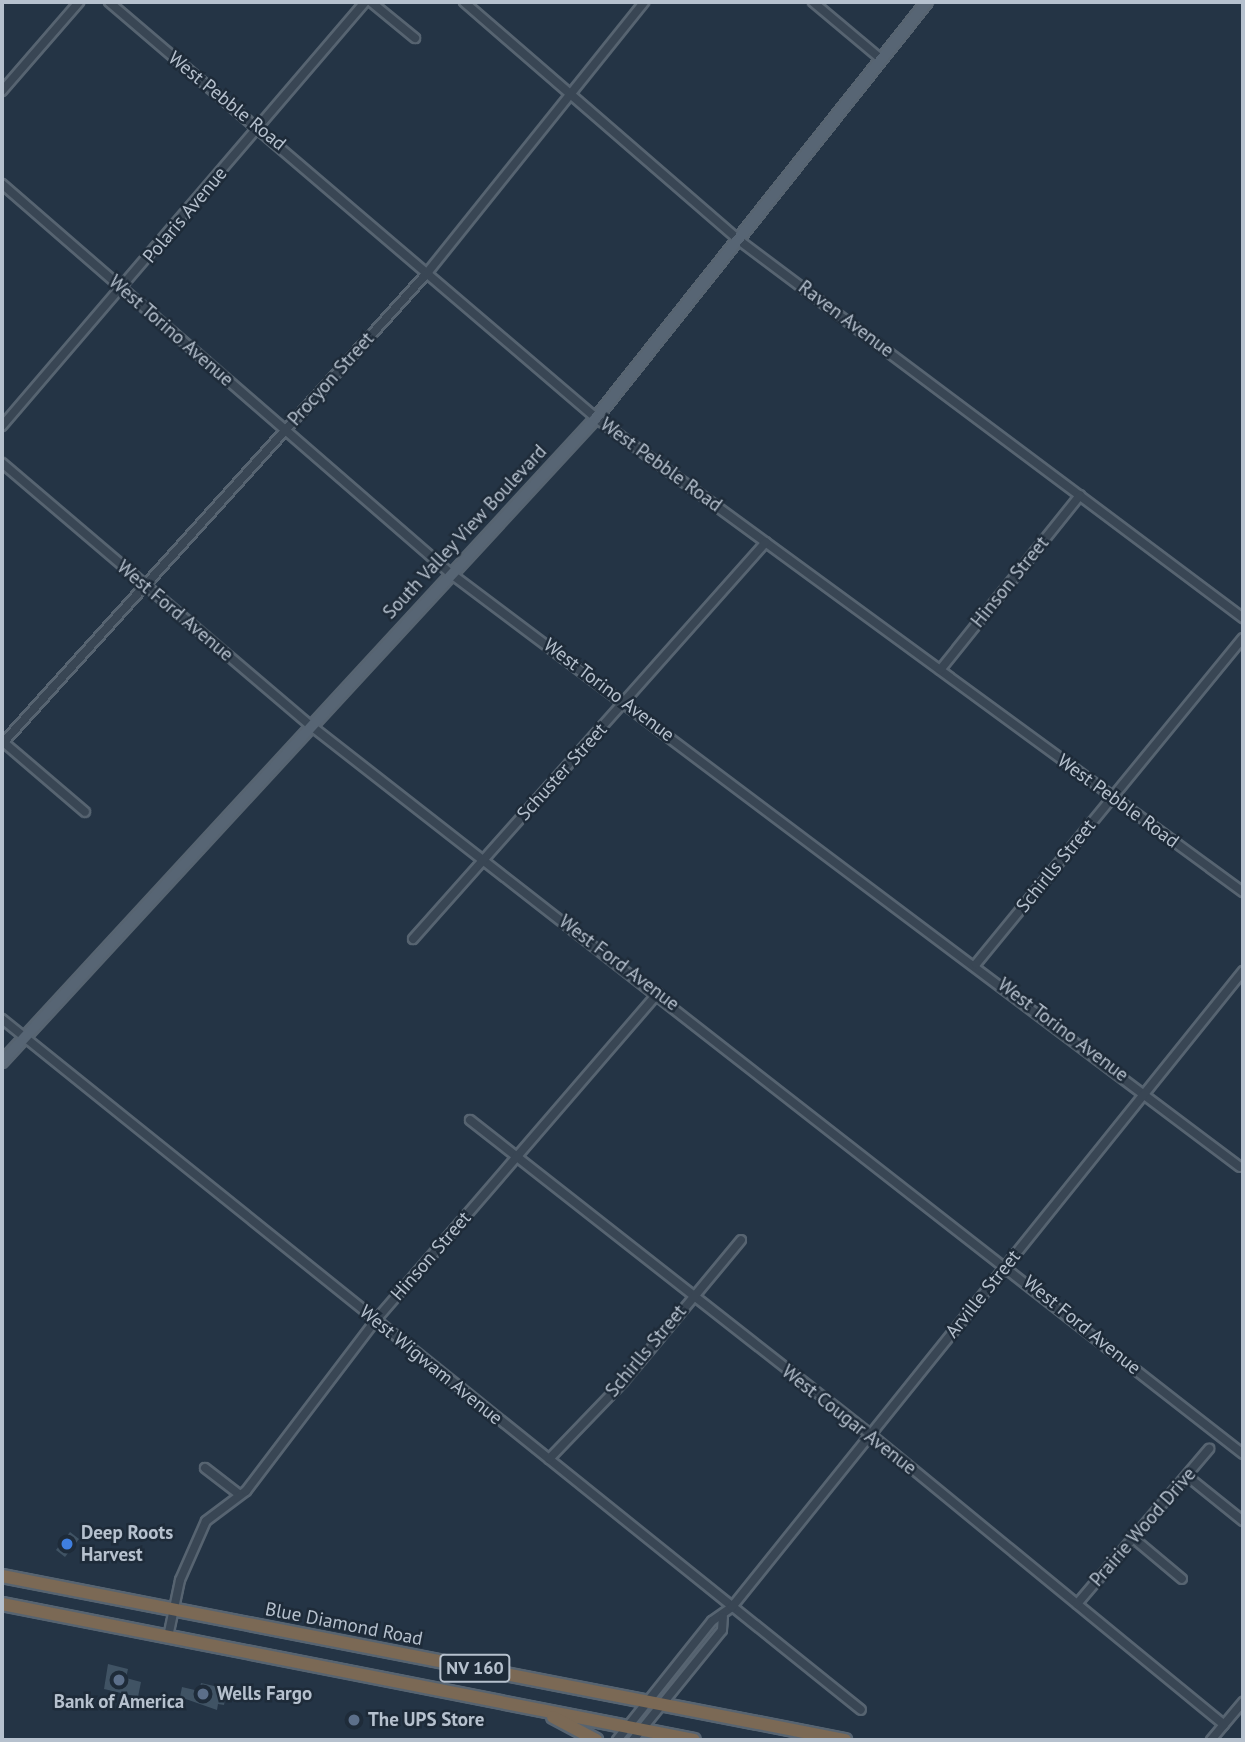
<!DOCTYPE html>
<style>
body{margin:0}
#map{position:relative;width:1245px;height:1742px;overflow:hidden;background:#243445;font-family:"PT Sans",sans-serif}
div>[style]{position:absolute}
.building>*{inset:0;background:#405364}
.roads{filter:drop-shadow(2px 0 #576471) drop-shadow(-2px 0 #576471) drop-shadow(0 2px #576471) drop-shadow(0 -2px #576471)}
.minor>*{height:8px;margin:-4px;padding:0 4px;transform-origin:4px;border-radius:4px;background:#394654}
.major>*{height:10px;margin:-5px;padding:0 5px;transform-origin:5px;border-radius:5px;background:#576574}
.highway>*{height:12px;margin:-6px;padding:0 6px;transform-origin:6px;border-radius:6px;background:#7b6955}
.dots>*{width:19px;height:19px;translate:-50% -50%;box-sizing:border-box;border:4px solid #1e2b39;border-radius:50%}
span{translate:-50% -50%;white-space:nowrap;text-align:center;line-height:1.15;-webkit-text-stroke:5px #1e2b39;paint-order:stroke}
.shield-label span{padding:2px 5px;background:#1e2b39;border:2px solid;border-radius:5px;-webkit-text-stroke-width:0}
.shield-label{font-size:18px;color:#b6c1ce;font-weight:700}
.street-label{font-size:19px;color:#b6c1ce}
.poi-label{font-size:19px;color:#b6c1ce;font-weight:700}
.left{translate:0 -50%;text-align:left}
.frame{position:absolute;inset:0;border:4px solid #b6c1ce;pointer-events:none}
</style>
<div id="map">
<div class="building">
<div style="clip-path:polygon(70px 1532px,79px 1539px,65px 1557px,56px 1550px)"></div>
<div style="clip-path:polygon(108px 1664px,128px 1669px,126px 1678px,141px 1682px,138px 1697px,104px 1689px)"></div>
<div style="clip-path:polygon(201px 1683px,227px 1689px,224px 1705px,218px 1704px,217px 1710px,180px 1697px,182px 1687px,199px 1691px)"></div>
</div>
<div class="roads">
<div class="minor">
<div style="left:109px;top:2px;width:640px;rotate:40.5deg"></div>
<div style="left:596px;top:418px;width:802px;rotate:36.23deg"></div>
<div style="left:371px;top:2px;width:57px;rotate:39.3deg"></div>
<div style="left:464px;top:2px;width:365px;rotate:40.9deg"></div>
<div style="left:740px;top:241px;width:629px;rotate:36.85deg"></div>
<div style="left:813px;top:2px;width:89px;rotate:40deg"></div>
<div style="left:2px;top:91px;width:118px;rotate:-49.1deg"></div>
<div style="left:2px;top:184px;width:593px;rotate:40.97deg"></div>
<div style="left:450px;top:573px;width:988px;rotate:36.94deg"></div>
<div style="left:2px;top:426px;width:558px;rotate:-49.43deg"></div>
<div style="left:2px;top:463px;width:404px;rotate:40.4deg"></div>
<div style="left:310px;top:725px;width:1184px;rotate:38deg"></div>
<div style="left:940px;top:670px;width:224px;rotate:-51.3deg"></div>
<div style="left:2px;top:741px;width:109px;rotate:40.5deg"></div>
<div style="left:2px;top:744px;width:636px;rotate:-47.93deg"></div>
<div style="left:428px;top:272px;width:346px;rotate:-51.3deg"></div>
<div style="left:413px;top:939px;width:531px;rotate:-48.36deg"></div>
<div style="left:976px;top:964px;width:421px;rotate:-50.7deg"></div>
<div style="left:2px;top:1019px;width:1102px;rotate:38.81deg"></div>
<div style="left:470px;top:1120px;width:509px;rotate:38.13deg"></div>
<div style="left:870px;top:1434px;width:458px;rotate:39.4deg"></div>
<div style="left:549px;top:1459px;width:108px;rotate:-46.1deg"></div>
<div style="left:624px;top:1381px;width:183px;rotate:-50.3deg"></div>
<div style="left:205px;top:1468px;width:44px;rotate:37.6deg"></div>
<div style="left:1187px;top:1476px;width:72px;rotate:38.8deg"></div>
<div style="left:1132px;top:1537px;width:65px;rotate:40deg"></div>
<div style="left:1077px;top:1604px;width:204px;rotate:-49.6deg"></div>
<div style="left:168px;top:1637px;width:58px;rotate:-78.1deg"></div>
<div style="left:180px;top:1580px;width:64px;rotate:-66.2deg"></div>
<div style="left:206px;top:1521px;width:50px;rotate:-36.9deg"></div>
<div style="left:246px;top:1491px;width:213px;rotate:-52.8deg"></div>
<div style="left:375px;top:1321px;width:433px;rotate:-49.2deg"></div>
<div style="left:617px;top:1740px;width:152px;rotate:-51.4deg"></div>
<div style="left:712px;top:1621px;width:24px;rotate:-35deg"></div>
<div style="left:732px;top:1607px;width:816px;rotate:-51.22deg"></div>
<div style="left:633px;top:1740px;width:141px;rotate:-51deg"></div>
<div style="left:722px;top:1630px;width:13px;rotate:-86deg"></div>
<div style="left:1211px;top:1740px;width:50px;rotate:-49.9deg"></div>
</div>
<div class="major">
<div style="left:2px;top:1062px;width:876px;rotate:-47.31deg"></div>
<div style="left:596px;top:418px;width:532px;rotate:-51.49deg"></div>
</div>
<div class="highway">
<div style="left:2px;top:1576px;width:859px;rotate:11.01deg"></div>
<div style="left:2px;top:1604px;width:705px;rotate:11.12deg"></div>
<div style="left:553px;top:1717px;width:49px;rotate:28.1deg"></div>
</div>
</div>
<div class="dots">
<div style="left:67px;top:1544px;background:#3f7fe0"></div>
<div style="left:119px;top:1680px;background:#5c6f8a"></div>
<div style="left:203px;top:1694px;background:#5c6f8a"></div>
<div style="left:354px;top:1720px;background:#5c6f8a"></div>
</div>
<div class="shield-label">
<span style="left:475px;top:1668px">NV 160</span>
</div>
<div class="street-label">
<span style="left:227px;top:101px;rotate:39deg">West Pebble Road</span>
<span style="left:185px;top:215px;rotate:-50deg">Polaris Avenue</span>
<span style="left:846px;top:319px;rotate:37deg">Raven Avenue</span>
<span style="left:171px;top:331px;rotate:41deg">West Torino Avenue</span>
<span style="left:331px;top:379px;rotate:-48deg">Procyon Street</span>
<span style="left:661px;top:465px;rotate:36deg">West Pebble Road</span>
<span style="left:465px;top:532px;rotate:-47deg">South Valley View Boulevard</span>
<span style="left:1010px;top:582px;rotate:-51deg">Hinson Street</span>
<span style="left:175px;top:611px;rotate:40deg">West Ford Avenue</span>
<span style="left:609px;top:690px;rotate:37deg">West Torino Avenue</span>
<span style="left:562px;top:772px;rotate:-48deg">Schuster Street</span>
<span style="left:1118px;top:801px;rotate:36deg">West Pebble Road</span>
<span style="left:1056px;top:866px;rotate:-51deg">Schirlls Street</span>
<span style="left:619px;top:963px;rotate:37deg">West Ford Avenue</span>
<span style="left:1063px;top:1030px;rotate:37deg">West Torino Avenue</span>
<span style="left:431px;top:1256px;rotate:-49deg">Hinson Street</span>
<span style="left:983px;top:1294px;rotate:-51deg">Arville Street</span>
<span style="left:1082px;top:1325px;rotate:39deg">West Ford Avenue</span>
<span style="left:646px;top:1351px;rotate:-50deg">Schirlls Street</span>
<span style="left:431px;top:1365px;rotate:39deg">West Wigwam Avenue</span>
<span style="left:849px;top:1420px;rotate:38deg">West Cougar Avenue</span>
<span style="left:1143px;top:1527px;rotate:-49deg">Prairie Wood Drive</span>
<span style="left:344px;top:1624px;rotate:11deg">Blue Diamond Road</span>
</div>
<div class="poi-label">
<span class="left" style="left:81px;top:1544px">Deep Roots<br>Harvest</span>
<span class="left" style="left:217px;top:1694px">Wells Fargo</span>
<span style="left:119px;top:1702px">Bank of America</span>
<span class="left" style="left:368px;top:1720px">The UPS Store</span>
</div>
<div class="frame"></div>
</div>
